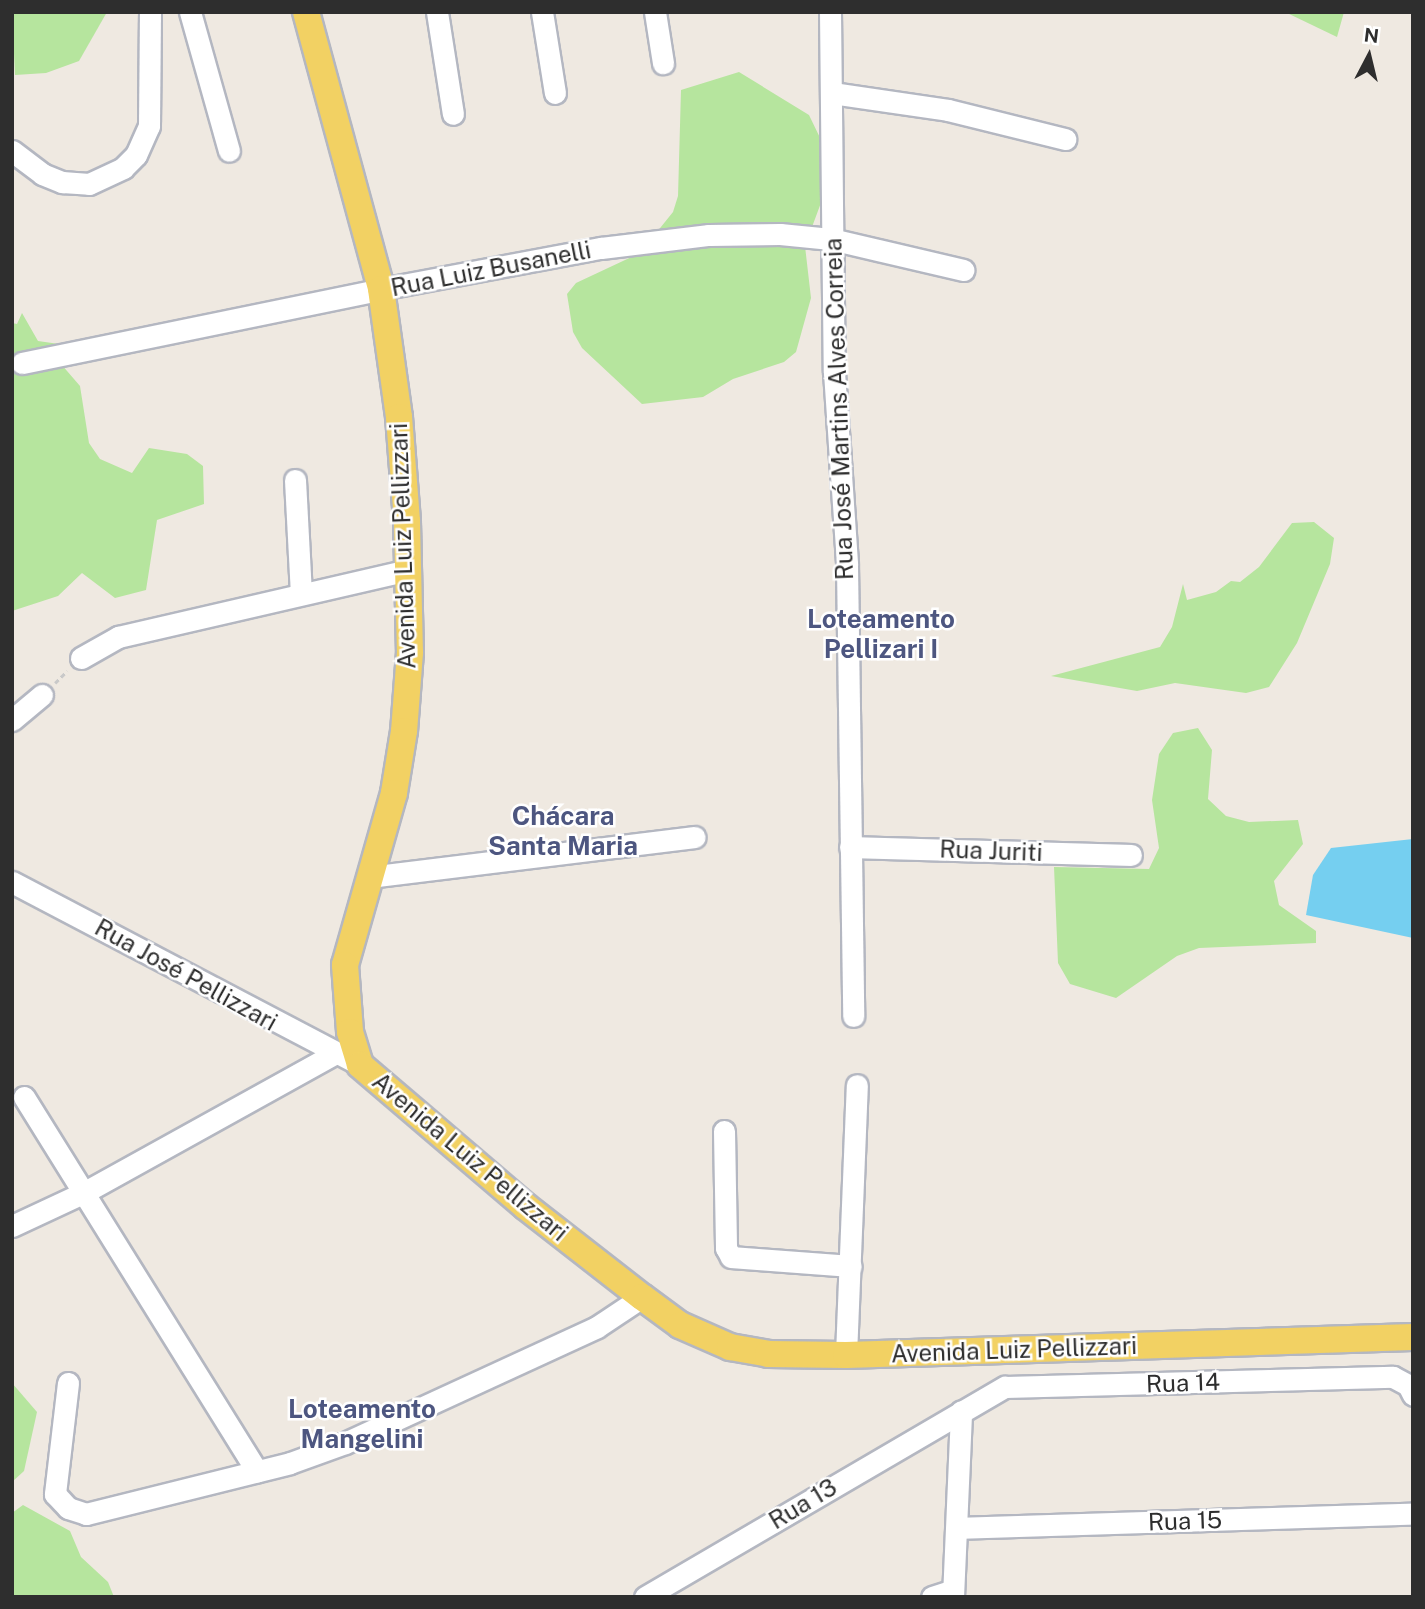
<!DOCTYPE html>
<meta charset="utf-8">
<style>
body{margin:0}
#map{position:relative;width:1425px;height:1609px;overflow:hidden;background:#efe9e1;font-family:"Public Sans",sans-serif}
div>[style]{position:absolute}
.green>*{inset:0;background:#b6e59e}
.water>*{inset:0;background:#75cff0}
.path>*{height:2.5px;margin-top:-1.25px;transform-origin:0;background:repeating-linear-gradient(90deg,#c9c9c9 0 5px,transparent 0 8.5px)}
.roads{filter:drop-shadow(2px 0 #b4b7c1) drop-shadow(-2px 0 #b4b7c1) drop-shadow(0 2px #b4b7c1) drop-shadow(0 -2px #b4b7c1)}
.minor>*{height:21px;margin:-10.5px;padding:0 10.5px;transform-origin:10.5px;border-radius:10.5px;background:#fff}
.major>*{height:26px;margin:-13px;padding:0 13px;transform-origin:13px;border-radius:13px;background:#f2d163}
span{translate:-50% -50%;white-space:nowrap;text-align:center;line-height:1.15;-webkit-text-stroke:5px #fff;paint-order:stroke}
.street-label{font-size:24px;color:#2e2e2e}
.neighbourhood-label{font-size:26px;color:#4d5680;font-weight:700}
.frame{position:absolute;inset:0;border:14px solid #2e2e2e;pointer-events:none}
.north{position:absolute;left:1334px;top:21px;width:70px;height:70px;-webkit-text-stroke:5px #fff;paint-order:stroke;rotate:7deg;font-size:19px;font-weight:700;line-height:28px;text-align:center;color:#2e2e2e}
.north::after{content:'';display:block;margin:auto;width:24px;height:32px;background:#2e2e2e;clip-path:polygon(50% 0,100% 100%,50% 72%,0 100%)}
</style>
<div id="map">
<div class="green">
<div style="clip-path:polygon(12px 12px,107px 12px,79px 61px,46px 73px,15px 75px)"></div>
<div style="clip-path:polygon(1285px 12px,1344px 12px,1337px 37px)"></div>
<div style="clip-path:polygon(739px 72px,809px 115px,823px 144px,822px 200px,805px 246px,811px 298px,796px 352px,784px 362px,733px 379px,703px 397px,642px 404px,582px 348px,573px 332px,567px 294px,576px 283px,640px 253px,673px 212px,678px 196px,681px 90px)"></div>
<div style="clip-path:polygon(22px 313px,38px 341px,59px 344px,61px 364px,80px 386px,89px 443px,100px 459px,132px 473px,149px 448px,187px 454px,203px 466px,204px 504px,157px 520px,146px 590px,115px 598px,82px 573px,58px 596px,12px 611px,12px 323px,17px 324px)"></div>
<div style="clip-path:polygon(1314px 522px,1334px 538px,1330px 564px,1297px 643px,1269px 687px,1246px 693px,1175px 683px,1137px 691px,1051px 676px,1160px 647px,1172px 627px,1183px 584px,1187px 600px,1216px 592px,1231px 581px,1240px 582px,1259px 567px,1292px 523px)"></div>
<div style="clip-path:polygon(1198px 728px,1212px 750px,1208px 799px,1226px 816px,1249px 822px,1298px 820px,1303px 844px,1274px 881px,1279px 905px,1316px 931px,1316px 943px,1199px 948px,1177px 956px,1116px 998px,1070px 984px,1058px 963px,1054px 867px,1149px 869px,1159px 848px,1152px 800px,1159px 754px,1173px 733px)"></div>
<div style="clip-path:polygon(12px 1383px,37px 1412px,24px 1471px,12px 1482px)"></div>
<div style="clip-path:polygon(23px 1505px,70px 1531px,81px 1557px,108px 1582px,114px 1597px,12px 1597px,12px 1513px)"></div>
</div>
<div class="water">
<div style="clip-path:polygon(1413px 839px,1413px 938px,1306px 915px,1313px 875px,1331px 848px)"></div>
</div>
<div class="path">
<div style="left:55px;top:683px;width:17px;rotate:-45deg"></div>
</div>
<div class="roads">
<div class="minor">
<div style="left:190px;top:12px;width:144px;rotate:74.3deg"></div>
<div style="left:437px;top:12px;width:103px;rotate:81.1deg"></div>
<div style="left:542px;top:12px;width:82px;rotate:80.9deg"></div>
<div style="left:655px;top:12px;width:52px;rotate:81.1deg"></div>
<div style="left:830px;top:12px;width:360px;rotate:89.4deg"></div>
<div style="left:834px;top:372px;width:193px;rotate:86.1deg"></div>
<div style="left:847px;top:565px;width:451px;rotate:89.2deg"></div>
<div style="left:832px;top:93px;width:117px;rotate:8.3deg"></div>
<div style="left:948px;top:110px;width:121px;rotate:13.9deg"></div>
<div style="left:12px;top:151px;width:38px;rotate:37deg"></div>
<div style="left:42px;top:174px;width:22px;rotate:22deg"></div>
<div style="left:62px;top:182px;width:27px;rotate:4deg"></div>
<div style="left:89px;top:184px;width:38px;rotate:-25deg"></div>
<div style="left:123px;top:168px;width:18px;rotate:-45deg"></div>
<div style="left:136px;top:155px;width:32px;rotate:-66deg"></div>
<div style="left:149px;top:126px;width:114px;rotate:-89.5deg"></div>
<div style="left:22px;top:363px;width:367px;rotate:-11.6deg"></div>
<div style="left:381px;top:289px;width:224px;rotate:-10.6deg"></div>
<div style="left:601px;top:248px;width:109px;rotate:-6.9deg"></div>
<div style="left:709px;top:235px;width:71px;rotate:-0.8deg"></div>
<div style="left:780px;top:234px;width:51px;rotate:5.6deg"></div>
<div style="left:831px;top:239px;width:136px;rotate:13.2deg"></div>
<div style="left:295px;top:480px;width:114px;rotate:87deg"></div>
<div style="left:81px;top:658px;width:43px;rotate:-29.6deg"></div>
<div style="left:118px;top:637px;width:299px;rotate:-13deg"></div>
<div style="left:12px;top:720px;width:39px;rotate:-40deg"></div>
<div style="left:850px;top:847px;width:281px;rotate:1.6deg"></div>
<div style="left:369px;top:877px;width:328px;rotate:-7deg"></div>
<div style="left:12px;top:882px;width:393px;rotate:27.7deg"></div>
<div style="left:24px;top:1097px;width:441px;rotate:58.1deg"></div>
<div style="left:724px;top:1131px;width:117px;rotate:89deg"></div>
<div style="left:726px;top:1248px;width:10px;rotate:61deg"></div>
<div style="left:731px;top:1257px;width:120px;rotate:4.3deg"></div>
<div style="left:12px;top:1226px;width:81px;rotate:-25deg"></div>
<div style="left:85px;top:1192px;width:285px;rotate:-29deg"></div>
<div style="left:846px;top:1355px;width:270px;rotate:-87.7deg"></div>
<div style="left:68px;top:1383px;width:112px;rotate:96.7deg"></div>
<div style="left:55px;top:1494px;width:19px;rotate:47deg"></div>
<div style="left:68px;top:1508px;width:19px;rotate:18deg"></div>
<div style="left:86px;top:1514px;width:210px;rotate:-14deg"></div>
<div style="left:290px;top:1463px;width:59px;rotate:-20deg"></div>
<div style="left:345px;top:1443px;width:277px;rotate:-24.7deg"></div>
<div style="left:597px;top:1327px;width:54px;rotate:-33.7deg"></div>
<div style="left:957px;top:1528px;width:456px;rotate:-1.8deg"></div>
<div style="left:645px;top:1597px;width:417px;rotate:-30.3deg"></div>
<div style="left:1005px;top:1387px;width:388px;rotate:-1.5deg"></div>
<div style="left:1393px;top:1377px;width:17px;rotate:28deg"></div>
<div style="left:1408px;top:1385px;width:11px;rotate:63deg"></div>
<div style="left:932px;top:1597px;width:22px;rotate:-18deg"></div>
<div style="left:953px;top:1597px;width:186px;rotate:-87.5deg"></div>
</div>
<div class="major">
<div style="left:306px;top:12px;width:287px;rotate:74.8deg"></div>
<div style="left:381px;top:289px;width:129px;rotate:82deg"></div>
<div style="left:399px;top:417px;width:105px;rotate:85.6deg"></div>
<div style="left:407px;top:522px;width:130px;rotate:88.7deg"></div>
<div style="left:410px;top:652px;width:79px;rotate:94.3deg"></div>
<div style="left:404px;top:731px;width:63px;rotate:99.2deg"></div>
<div style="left:394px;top:793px;width:179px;rotate:105.9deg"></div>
<div style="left:345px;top:965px;width:67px;rotate:85.7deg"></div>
<div style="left:350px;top:1032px;width:34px;rotate:73deg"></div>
<div style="left:360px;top:1065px;width:217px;rotate:40.5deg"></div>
<div style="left:525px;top:1206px;width:148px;rotate:37.9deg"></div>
<div style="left:642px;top:1297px;width:47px;rotate:36.4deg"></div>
<div style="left:680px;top:1325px;width:55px;rotate:23.7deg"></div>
<div style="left:730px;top:1347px;width:39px;rotate:10deg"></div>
<div style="left:768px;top:1354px;width:78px;rotate:0.7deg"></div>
<div style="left:846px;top:1355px;width:567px;rotate:-1.82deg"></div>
</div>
</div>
<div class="street-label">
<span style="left:491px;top:269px;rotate:-11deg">Rua Luiz Busanelli</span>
<span style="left:839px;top:409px;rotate:-92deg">Rua José Martins Alves Correia</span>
<span style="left:403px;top:546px;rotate:-92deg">Avenida Luiz Pellizzari</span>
<span style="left:991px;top:851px;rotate:2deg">Rua Juriti</span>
<span style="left:186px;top:975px;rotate:29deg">Rua José Pellizzari</span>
<span style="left:470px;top:1157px;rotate:40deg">Avenida Luiz Pellizzari</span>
<span style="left:1014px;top:1350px;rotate:-2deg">Avenida Luiz Pellizzari</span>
<span style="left:1183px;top:1383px;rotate:-2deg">Rua 14</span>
<span style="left:803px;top:1504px;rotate:-31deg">Rua 13</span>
<span style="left:1185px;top:1521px;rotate:-2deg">Rua 15</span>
</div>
<div class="neighbourhood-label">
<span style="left:881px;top:634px">Loteamento<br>Pellizari I</span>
<span style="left:563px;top:831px">Chácara<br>Santa Maria</span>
<span style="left:362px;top:1424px">Loteamento<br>Mangelini</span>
</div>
<div class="frame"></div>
<div class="north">N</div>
</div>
